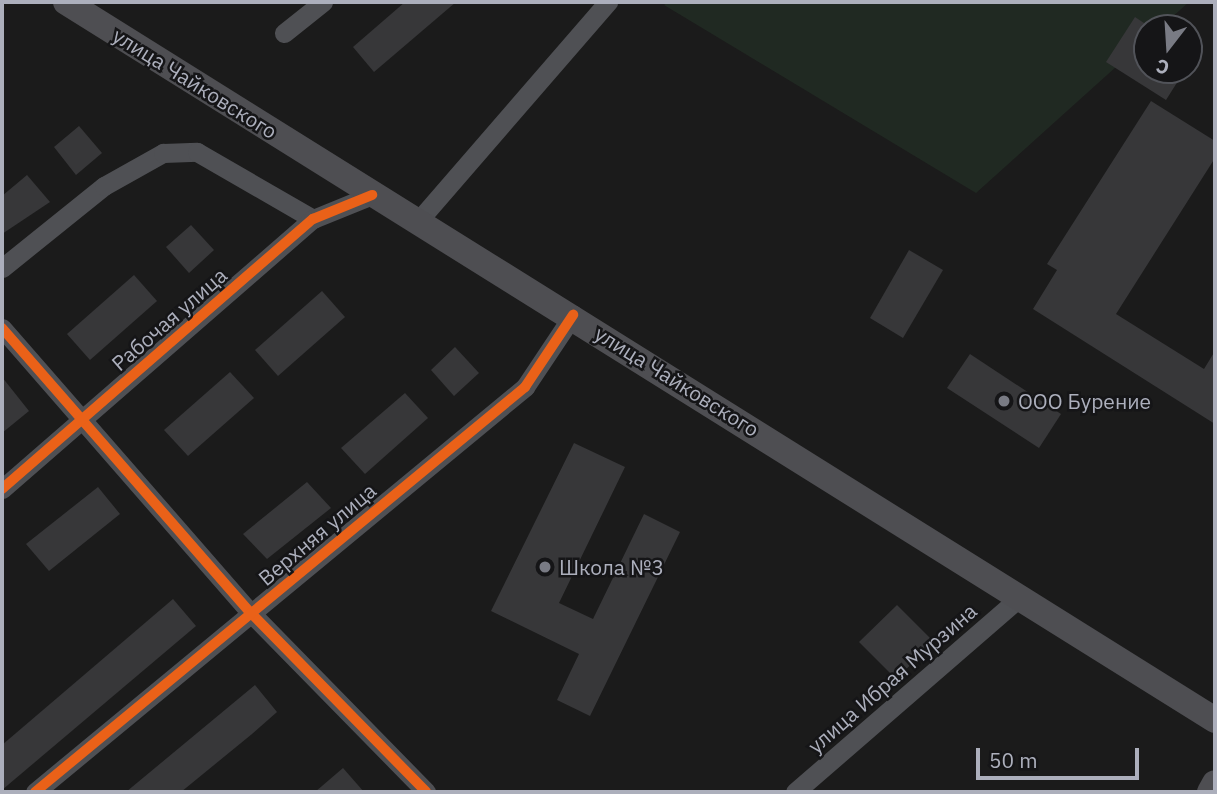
<!DOCTYPE html>
<meta charset="utf-8">
<style>
body{margin:0}
#map{position:relative;width:1217px;height:794px;overflow:hidden;background:#1b1b1b;font-family:"IBM Plex Sans",sans-serif}
div>[style]{position:absolute}
.green>*{inset:0;background:#202922}
.building>*{inset:0;background:#373739}
.minor>*{height:19px;margin:-9.5px;padding:0 9.5px;transform-origin:9.5px;border-radius:9.5px;background:#4f5054}
.secondary>*{height:26px;margin:-13px;padding:0 13px;transform-origin:13px;border-radius:13px;background:#4e4e52}
.cycleway>*{height:10px;margin:-5px;padding:0 5px;transform-origin:5px;border-radius:5px;background:#ea6118}
.dots>*{width:19px;height:19px;translate:-50% -50%;box-sizing:border-box;border:4px solid #151517;border-radius:50%}
span{translate:-50% -50%;white-space:nowrap;text-align:center;line-height:1.15;-webkit-text-stroke:5px #151517;paint-order:stroke}
.street-label{font-size:21px;color:#acafbc}
.poi-label{font-size:21px;color:#acafbc}
.left{translate:0 -50%;text-align:left}
.frame{position:absolute;inset:0;border:4px solid #acafbc;pointer-events:none}
.north{position:absolute;left:1133px;top:14px;width:70px;height:70px;box-sizing:border-box;background:#151517;border:2px solid #515359;border-radius:50%;rotate:197deg;font-size:19px;font-weight:700;line-height:28px;text-align:center;color:#acafbc}
.north::after{content:'';display:block;margin:auto;width:24px;height:32px;background:#797b84;clip-path:polygon(50% 0,100% 100%,50% 72%,0 100%)}
.scale{position:absolute;left:976px;top:748px;width:163px;height:32px;box-sizing:border-box;border:4px solid #acafbc;border-top:0;padding-left:9px;font-size:21px;line-height:24px;white-space:nowrap;color:#acafbc;-webkit-text-stroke:5px #151517;paint-order:stroke}
</style>
<div id="map">
<div class="green">
<div style="clip-path:polygon(668px 2px,1189px 2px,1160px 28px,1147px 28px,1147px 39px,976px 193px,664px 5px)"></div>
</div>
<div class="building">
<div style="clip-path:polygon(405px 2px,456px 2px,374px 72px,353px 47px)"></div>
<div style="clip-path:polygon(1135px 17px,1147px 25px,1147px 70px,1185px 70px,1166px 100px,1106px 62px)"></div>
<div style="clip-path:polygon(1151px 101px,1215px 141px,1215px 158px,1116px 314px,1204px 369px,1215px 351px,1215px 424px,1033px 309px,1057px 270px,1047px 264px)"></div>
<div style="clip-path:polygon(79px 126px,102px 153px,76px 175px,54px 147px)"></div>
<div style="clip-path:polygon(27px 175px,50px 202px,2px 234px,2px 196px)"></div>
<div style="clip-path:polygon(191px 225px,214px 250px,189px 273px,166px 247px)"></div>
<div style="clip-path:polygon(909px 250px,943px 270px,903px 338px,870px 318px)"></div>
<div style="clip-path:polygon(134px 275px,157px 301px,90px 360px,67px 334px)"></div>
<div style="clip-path:polygon(322px 291px,345px 317px,278px 376px,255px 350px)"></div>
<div style="clip-path:polygon(455px 347px,479px 373px,454px 396px,431px 370px)"></div>
<div style="clip-path:polygon(970px 354px,1061px 414px,1039px 448px,947px 388px)"></div>
<div style="clip-path:polygon(230px 372px,254px 398px,188px 456px,164px 430px)"></div>
<div style="clip-path:polygon(2px 377px,29px 411px,2px 433px)"></div>
<div style="clip-path:polygon(405px 393px,428px 418px,365px 474px,341px 448px)"></div>
<div style="clip-path:polygon(574px 443px,625px 467px,559px 603px,593px 619px,644px 514px,680px 532px,590px 716px,557px 700px,579px 654px,491px 611px)"></div>
<div style="clip-path:polygon(307px 482px,331px 508px,267px 559px,243px 534px)"></div>
<div style="clip-path:polygon(98px 487px,120px 514px,49px 571px,26px 544px)"></div>
<div style="clip-path:polygon(173px 599px,196px 626px,2px 790px,2px 745px)"></div>
<div style="clip-path:polygon(897px 605px,934px 642px,896px 679px,859px 642px)"></div>
<div style="clip-path:polygon(255px 685px,277px 712px,252px 734px,181px 792px,126px 792px)"></div>
<div style="clip-path:polygon(343px 768px,364px 792px,315px 792px)"></div>
</div>
<div class="minor">
<div style="left:284px;top:33px;width:50px;rotate:-38.5deg"></div>
<div style="left:419px;top:220px;width:289px;rotate:-49.1deg"></div>
<div style="left:2px;top:268px;width:131px;rotate:-38.8deg"></div>
<div style="left:104px;top:186px;width:68px;rotate:-29.2deg"></div>
<div style="left:163px;top:153px;width:34px;rotate:-2deg"></div>
<div style="left:197px;top:152px;width:134px;rotate:30deg"></div>
<div style="left:2px;top:328px;width:378px;rotate:48.9deg"></div>
<div style="left:251px;top:613px;width:250px;rotate:45.6deg"></div>
<div style="left:2px;top:489px;width:412px;rotate:-41deg"></div>
<div style="left:313px;top:219px;width:64px;rotate:-22.1deg"></div>
<div style="left:35px;top:792px;width:636px;rotate:-39.57deg"></div>
<div style="left:525px;top:387px;width:87px;rotate:-56.3deg"></div>
<div style="left:795px;top:792px;width:296px;rotate:-40.9deg"></div>
</div>
<div class="secondary">
<div style="left:66px;top:2px;width:1355px;rotate:32deg"></div>
<div style="left:1210px;top:792px;width:10px;rotate:-61deg"></div>
</div>
<div class="cycleway">
<div style="left:2px;top:328px;width:378px;rotate:48.9deg"></div>
<div style="left:251px;top:613px;width:250px;rotate:45.6deg"></div>
<div style="left:2px;top:489px;width:412px;rotate:-41deg"></div>
<div style="left:313px;top:219px;width:64px;rotate:-22.1deg"></div>
<div style="left:35px;top:792px;width:636px;rotate:-39.57deg"></div>
<div style="left:525px;top:387px;width:87px;rotate:-56.3deg"></div>
</div>
<div class="dots">
<div style="left:1004px;top:401px;background:#797b84"></div>
<div style="left:545px;top:567px;background:#797b84"></div>
</div>
<div class="street-label">
<span style="left:195px;top:83px;rotate:32deg">улица Чайковского</span>
<span style="left:169px;top:319px;rotate:-41deg">Рабочая улица</span>
<span style="left:677px;top:381px;rotate:32deg">улица Чайковского</span>
<span style="left:317px;top:534px;rotate:-40deg">Верхняя улица</span>
<span style="left:892px;top:678px;rotate:-41deg">улица Ибрая Мурзина</span>
</div>
<div class="poi-label">
<span class="left" style="left:1018px;top:401px">ООО Бурение</span>
<span class="left" style="left:559px;top:567px">Школа №3</span>
</div>
<div class="frame"></div>
<div class="north">С</div>
<div class="scale">50 m</div>
</div>
